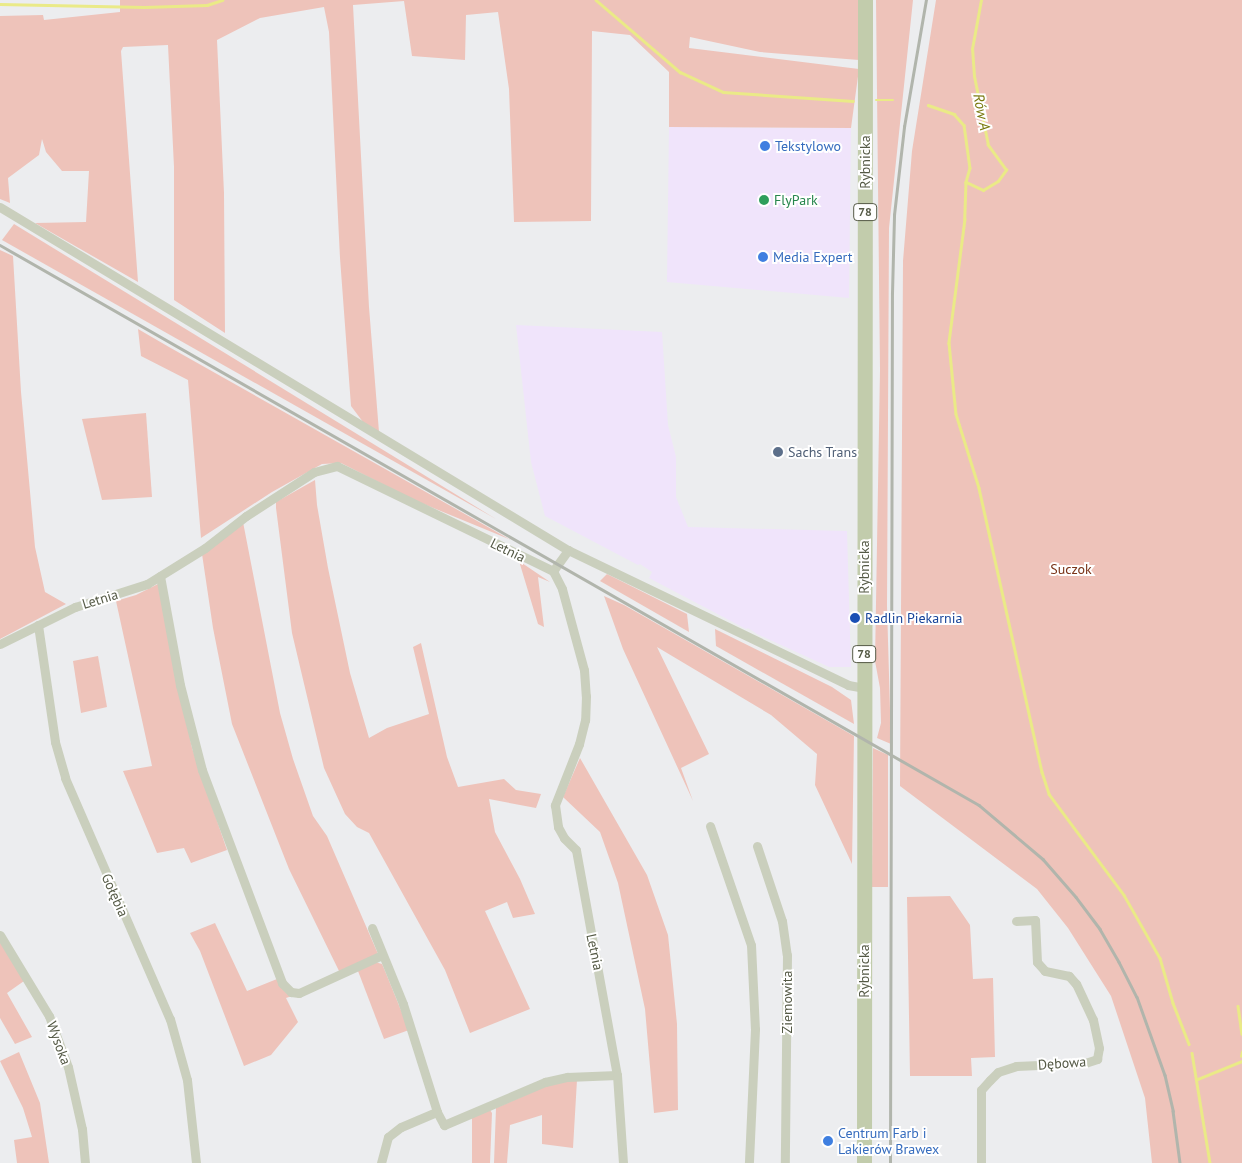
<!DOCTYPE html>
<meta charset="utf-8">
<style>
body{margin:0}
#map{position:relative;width:1242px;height:1163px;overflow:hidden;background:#ecedef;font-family:"PT Sans",sans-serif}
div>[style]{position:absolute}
.commercial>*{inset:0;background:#f0e4fb}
.green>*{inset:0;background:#eec3ba}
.stream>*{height:2.5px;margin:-1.25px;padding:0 1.25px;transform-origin:1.25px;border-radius:1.25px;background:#eaea87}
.street>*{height:9px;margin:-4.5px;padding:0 4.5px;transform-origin:4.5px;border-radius:4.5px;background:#cacfbd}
.primary>*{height:15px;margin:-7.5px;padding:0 7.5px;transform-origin:7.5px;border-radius:7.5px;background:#c2ccac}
.rail>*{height:2.5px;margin:-1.25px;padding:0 1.25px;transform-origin:1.25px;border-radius:1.25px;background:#b1b5ac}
.dots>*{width:14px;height:14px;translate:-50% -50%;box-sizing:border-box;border:2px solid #fff;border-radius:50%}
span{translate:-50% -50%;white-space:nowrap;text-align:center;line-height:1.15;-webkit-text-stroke:4px #fff;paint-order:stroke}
.shield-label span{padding:1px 4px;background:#fff;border:1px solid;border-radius:4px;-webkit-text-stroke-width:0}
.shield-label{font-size:12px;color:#545945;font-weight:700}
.shop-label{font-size:14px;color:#366cbe}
.left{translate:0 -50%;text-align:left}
.street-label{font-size:14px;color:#545945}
.leisure-label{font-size:14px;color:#27864d}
.service-label{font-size:14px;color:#4e5e75}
.park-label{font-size:14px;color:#793317}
.transit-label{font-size:14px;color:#164399}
.water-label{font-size:15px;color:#78780e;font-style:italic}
</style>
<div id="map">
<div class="commercial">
<div style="clip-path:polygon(669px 127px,851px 128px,849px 298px,667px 282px)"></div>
<div style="clip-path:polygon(516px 325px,662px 332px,668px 425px,676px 457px,676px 497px,688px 527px,847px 531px,851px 667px,829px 667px,757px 634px,748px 628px,746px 629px,649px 578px,652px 572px,640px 564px,638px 565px,545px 516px,531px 462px)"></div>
</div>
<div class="green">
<div style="clip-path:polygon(120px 0,859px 0,859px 60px,760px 52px,690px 37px,689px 48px,859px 69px,851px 128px,669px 127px,669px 72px,630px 35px,592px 31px,591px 221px,514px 222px,509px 89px,498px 12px,466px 15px,465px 60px,412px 56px,404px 1px,353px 5px,369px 307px,379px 432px,363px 422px,351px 406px,340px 258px,329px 32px,324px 7px,260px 18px,217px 40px,224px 193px,225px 333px,174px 300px,174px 167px,168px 45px,123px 47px,121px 51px,138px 282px,35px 223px,86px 222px,89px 171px,62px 171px,46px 152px,42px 139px,39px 155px,8px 178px,10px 203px,0 199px,0 16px,43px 15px,44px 20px,120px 12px)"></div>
<div style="clip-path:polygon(876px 0,913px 0,889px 228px,887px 606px,891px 744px,877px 738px,881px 723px,880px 688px,875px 661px,880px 370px)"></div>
<div style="clip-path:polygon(936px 0,1242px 0,1242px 1163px,1152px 1163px,1145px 1098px,1111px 996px,1068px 928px,1037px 889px,900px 786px,903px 261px,912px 151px)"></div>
<div style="clip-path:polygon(14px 224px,496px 519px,2px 240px)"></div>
<div style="clip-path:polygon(0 250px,13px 256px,21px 392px,35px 547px,45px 592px,66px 604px,0 639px)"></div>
<div style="clip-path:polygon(138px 329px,169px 347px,511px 540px,414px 500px,341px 463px,322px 464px,272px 492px,201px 538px,188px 380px,141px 356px)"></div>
<div style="clip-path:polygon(146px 413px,152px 497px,102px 500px,82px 419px)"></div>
<div style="clip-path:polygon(315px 480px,317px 505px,328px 568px,350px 673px,369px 738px,387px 728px,429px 714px,413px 647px,421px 643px,447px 757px,458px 787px,504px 779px,516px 790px,541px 794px,536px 808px,489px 799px,495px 832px,520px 879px,535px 914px,513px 918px,507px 902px,485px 911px,530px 1009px,470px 1033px,445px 970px,369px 833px,357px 827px,345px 814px,324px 768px,292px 633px,276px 508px,276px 502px)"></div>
<div style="clip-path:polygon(243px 522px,280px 713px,293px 759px,313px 816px,327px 836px,378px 954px,340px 973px,289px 869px,232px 724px,213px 628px,202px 554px)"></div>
<div style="clip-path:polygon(519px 561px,550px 582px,538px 577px,544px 627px,538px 624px)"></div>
<div style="clip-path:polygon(607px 574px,687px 614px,689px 632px,600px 581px)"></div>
<div style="clip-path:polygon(158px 584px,192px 748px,227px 850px,191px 863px,184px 848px,157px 853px,123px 771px,152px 766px,116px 601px,136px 595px)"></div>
<div style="clip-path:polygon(604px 596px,624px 605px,854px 736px,852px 864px,815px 785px,817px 754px,771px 715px,657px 647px,709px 754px,681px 768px,693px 801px,623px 649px)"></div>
<div style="clip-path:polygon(715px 629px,832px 687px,851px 700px,854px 724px,716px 646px)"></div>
<div style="clip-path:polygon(98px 656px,107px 707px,81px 713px,73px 661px)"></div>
<div style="clip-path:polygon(873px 748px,888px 755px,888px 887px,872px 887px)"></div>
<div style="clip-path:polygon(580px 758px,647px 875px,668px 935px,677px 1024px,678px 1110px,654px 1113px,645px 1009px,618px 883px,600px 832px,563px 797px)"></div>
<div style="clip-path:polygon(950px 896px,970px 925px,973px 979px,993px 978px,995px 1057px,971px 1058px,972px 1076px,910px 1076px,907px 897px)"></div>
<div style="clip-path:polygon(215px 923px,247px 991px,277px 979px,292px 996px,286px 998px,298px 1022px,271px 1055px,244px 1066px,200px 951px,190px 933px)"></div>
<div style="clip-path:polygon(0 942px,24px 981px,7px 993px,32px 1037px,15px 1044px,0 1018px)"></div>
<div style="clip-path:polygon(375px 962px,382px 964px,385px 971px,409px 1030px,384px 1039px,358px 971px)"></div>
<div style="clip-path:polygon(19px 1052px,40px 1103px,49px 1163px,17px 1163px,14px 1140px,32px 1137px,23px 1108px,0 1061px)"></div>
<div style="clip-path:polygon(577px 1080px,573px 1148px,542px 1144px,542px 1115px,510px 1125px,507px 1163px,494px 1163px,496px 1108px,551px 1084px)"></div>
<div style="clip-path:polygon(490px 1110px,492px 1113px,490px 1163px,472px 1163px,472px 1118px)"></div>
</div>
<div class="stream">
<div style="left:596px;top:0;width:111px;rotate:40.6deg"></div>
<div style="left:680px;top:72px;width:47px;rotate:24.9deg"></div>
<div style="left:723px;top:92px;width:130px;rotate:4deg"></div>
<div style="left:0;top:4px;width:144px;rotate:1.2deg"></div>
<div style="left:144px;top:7px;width:63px;rotate:-1.8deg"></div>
<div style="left:207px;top:5px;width:16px;rotate:-18deg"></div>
<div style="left:876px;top:100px;width:17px"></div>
<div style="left:928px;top:105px;width:28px;rotate:19deg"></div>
<div style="left:954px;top:114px;width:15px;rotate:48deg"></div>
<div style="left:964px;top:125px;width:43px;rotate:82.1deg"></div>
<div style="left:970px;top:168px;width:15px;rotate:106deg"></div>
<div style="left:966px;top:182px;width:37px;rotate:92deg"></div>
<div style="left:965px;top:219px;width:125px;rotate:97.4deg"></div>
<div style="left:949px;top:343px;width:71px;rotate:84.4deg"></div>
<div style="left:956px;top:414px;width:77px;rotate:72.7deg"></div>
<div style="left:979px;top:488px;width:291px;rotate:77.5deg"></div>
<div style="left:1042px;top:772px;width:23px;rotate:72deg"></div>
<div style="left:1049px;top:794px;width:126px;rotate:53.4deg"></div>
<div style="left:1124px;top:895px;width:73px;rotate:60.3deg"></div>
<div style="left:1160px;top:958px;width:47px;rotate:73.9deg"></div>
<div style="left:1173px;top:1003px;width:44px;rotate:68.7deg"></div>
<div style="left:966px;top:182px;width:19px;rotate:25deg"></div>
<div style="left:983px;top:190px;width:17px;rotate:-31deg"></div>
<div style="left:998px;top:181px;width:14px;rotate:-54deg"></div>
<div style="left:1006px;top:170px;width:31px;rotate:-126deg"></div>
<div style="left:988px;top:145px;width:70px;rotate:-101.5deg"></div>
<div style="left:974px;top:76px;width:27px;rotate:-94deg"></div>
<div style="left:972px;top:49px;width:50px;rotate:-79.6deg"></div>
<div style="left:1238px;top:1006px;width:28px;rotate:82deg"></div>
<div style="left:1192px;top:1053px;width:111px;rotate:80.7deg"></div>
<div style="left:1241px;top:1056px;width:4px;rotate:-76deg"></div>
<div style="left:1198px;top:1079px;width:48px;rotate:-22.2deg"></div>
</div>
<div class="street">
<div style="left:0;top:207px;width:664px;rotate:31.13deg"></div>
<div style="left:568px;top:550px;width:311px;rotate:25.7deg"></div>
<div style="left:848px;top:685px;width:17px;rotate:10deg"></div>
<div style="left:553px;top:571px;width:26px;rotate:-54deg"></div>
<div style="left:160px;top:576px;width:111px;rotate:79.6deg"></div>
<div style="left:180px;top:685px;width:88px;rotate:75.5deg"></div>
<div style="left:202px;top:770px;width:228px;rotate:69.4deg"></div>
<div style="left:282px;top:983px;width:13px;rotate:45deg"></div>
<div style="left:291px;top:992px;width:8px;rotate:7deg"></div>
<div style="left:299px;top:993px;width:91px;rotate:-24.6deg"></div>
<div style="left:38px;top:625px;width:118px;rotate:81.7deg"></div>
<div style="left:55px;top:742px;width:37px;rotate:74deg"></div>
<div style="left:65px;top:778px;width:263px;rotate:66.5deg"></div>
<div style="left:170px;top:1019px;width:63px;rotate:74.4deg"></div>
<div style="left:187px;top:1080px;width:83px;rotate:83.8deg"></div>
<div style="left:0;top:644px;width:84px;rotate:-26.3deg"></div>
<div style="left:75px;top:607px;width:76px;rotate:-17.7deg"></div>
<div style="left:147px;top:584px;width:68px;rotate:-31.8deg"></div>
<div style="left:205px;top:548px;width:52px;rotate:-38deg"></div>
<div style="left:246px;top:516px;width:81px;rotate:-32.9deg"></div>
<div style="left:314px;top:472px;width:24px;rotate:-15deg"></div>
<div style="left:337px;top:466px;width:240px;rotate:25.9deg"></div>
<div style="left:553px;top:571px;width:20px;rotate:63deg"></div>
<div style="left:562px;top:589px;width:84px;rotate:74.8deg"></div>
<div style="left:584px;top:670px;width:26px;rotate:86deg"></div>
<div style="left:586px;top:696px;width:24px;rotate:92deg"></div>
<div style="left:585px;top:720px;width:25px;rotate:104deg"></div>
<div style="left:579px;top:744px;width:66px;rotate:111.5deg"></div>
<div style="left:555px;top:805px;width:22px;rotate:82deg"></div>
<div style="left:558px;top:827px;width:13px;rotate:61deg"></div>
<div style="left:564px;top:838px;width:17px;rotate:45deg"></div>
<div style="left:576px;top:850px;width:229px;rotate:79.7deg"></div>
<div style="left:710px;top:826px;width:126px;rotate:71deg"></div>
<div style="left:751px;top:945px;width:84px;rotate:87.3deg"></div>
<div style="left:755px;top:1029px;width:134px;rotate:92.6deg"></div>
<div style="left:757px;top:846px;width:79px;rotate:71.6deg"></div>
<div style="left:782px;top:921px;width:34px;rotate:82deg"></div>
<div style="left:787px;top:955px;width:208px;rotate:90.6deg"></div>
<div style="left:372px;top:928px;width:82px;rotate:67.8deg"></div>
<div style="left:403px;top:1004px;width:113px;rotate:72.5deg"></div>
<div style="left:437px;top:1112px;width:15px;rotate:62deg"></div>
<div style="left:444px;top:1125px;width:110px;rotate:-23.1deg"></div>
<div style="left:545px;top:1082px;width:23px;rotate:-13deg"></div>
<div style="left:567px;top:1077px;width:50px;rotate:-2.3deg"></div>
<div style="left:617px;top:1075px;width:88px;rotate:86.1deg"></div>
<div style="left:0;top:935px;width:95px;rotate:58.8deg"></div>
<div style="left:49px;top:1016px;width:54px;rotate:69.6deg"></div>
<div style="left:68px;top:1067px;width:64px;rotate:77.3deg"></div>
<div style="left:82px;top:1129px;width:34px;rotate:85deg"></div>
<div style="left:381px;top:1163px;width:27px;rotate:-75deg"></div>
<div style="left:388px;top:1137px;width:16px;rotate:-38deg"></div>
<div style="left:401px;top:1127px;width:39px;rotate:-23deg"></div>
<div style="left:981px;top:1163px;width:73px;rotate:-90deg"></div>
<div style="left:981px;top:1090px;width:13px;rotate:-48deg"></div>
<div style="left:990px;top:1080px;width:11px;rotate:-45deg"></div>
<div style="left:998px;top:1072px;width:19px;rotate:-18deg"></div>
<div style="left:1016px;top:1066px;width:69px;rotate:-2.5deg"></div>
<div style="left:1085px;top:1063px;width:13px;rotate:-18deg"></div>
<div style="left:1097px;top:1059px;width:11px;rotate:-80deg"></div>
<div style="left:1099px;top:1048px;width:29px;rotate:-102deg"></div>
<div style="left:1093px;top:1020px;width:40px;rotate:-115deg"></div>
<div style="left:1076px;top:984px;width:11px;rotate:-131deg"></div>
<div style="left:1069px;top:976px;width:25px;rotate:-168deg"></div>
<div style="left:1045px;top:971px;width:12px;rotate:-132deg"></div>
<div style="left:1037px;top:962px;width:42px;rotate:-92.7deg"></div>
<div style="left:1035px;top:920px;width:19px;rotate:177deg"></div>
</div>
<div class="primary">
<div style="left:864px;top:1163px;width:1163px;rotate:-89.95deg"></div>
</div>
<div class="rail">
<div style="left:0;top:245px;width:1128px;rotate:29.77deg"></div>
<div style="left:979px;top:805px;width:84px;rotate:40.2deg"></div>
<div style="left:1043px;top:859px;width:50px;rotate:49deg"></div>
<div style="left:1076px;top:897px;width:40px;rotate:53deg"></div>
<div style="left:1100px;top:929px;width:38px;rotate:60deg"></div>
<div style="left:1119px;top:962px;width:39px;rotate:63deg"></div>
<div style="left:1137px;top:997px;width:83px;rotate:70.3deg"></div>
<div style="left:1165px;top:1075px;width:37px;rotate:77deg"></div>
<div style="left:1173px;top:1111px;width:52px;rotate:82.3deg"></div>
<div style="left:890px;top:1163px;width:870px;rotate:-89.87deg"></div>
<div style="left:892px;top:293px;width:78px;rotate:-88.5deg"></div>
<div style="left:894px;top:215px;width:89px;rotate:-83.5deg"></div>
<div style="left:904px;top:127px;width:129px;rotate:-80.2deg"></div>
</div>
<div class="dots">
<div style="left:765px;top:146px;background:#3f7fe0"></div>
<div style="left:764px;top:200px;background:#2e9e5b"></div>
<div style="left:763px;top:257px;background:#3f7fe0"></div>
<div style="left:778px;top:452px;background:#5c6f8a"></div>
<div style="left:855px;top:618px;background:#1a4fb4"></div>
<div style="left:828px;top:1141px;background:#3f7fe0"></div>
</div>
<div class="shield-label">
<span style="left:865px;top:212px">78</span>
<span style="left:864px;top:654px">78</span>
</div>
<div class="shop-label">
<span class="left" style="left:775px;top:146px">Tekstylowo</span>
<span class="left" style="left:773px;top:257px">Media Expert</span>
<span class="left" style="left:838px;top:1141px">Centrum Farb i<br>Lakierów Brawex</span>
</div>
<div class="street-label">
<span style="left:865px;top:162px;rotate:-90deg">Rybnicka</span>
<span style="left:508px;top:550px;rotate:26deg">Letnia</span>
<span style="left:864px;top:567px;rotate:-90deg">Rybnicka</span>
<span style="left:100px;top:599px;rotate:-17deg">Letnia</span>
<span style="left:115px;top:895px;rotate:66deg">Gołębia</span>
<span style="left:595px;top:952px;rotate:78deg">Letnia</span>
<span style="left:864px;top:971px;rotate:-90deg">Rybnicka</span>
<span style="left:787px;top:1002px;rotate:-90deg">Ziemowita</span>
<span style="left:59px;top:1043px;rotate:70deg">Wysoka</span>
<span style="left:1062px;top:1063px;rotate:-4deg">Dębowa</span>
</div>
<div class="leisure-label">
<span class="left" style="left:774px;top:200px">FlyPark</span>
</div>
<div class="service-label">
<span class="left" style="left:788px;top:452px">Sachs Trans</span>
</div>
<div class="park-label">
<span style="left:1071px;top:569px">Suczok</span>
</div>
<div class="transit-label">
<span class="left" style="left:865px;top:618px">Radlin Piekarnia</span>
</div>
<div class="water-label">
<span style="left:982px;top:112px;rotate:79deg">Rów A</span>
</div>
</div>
